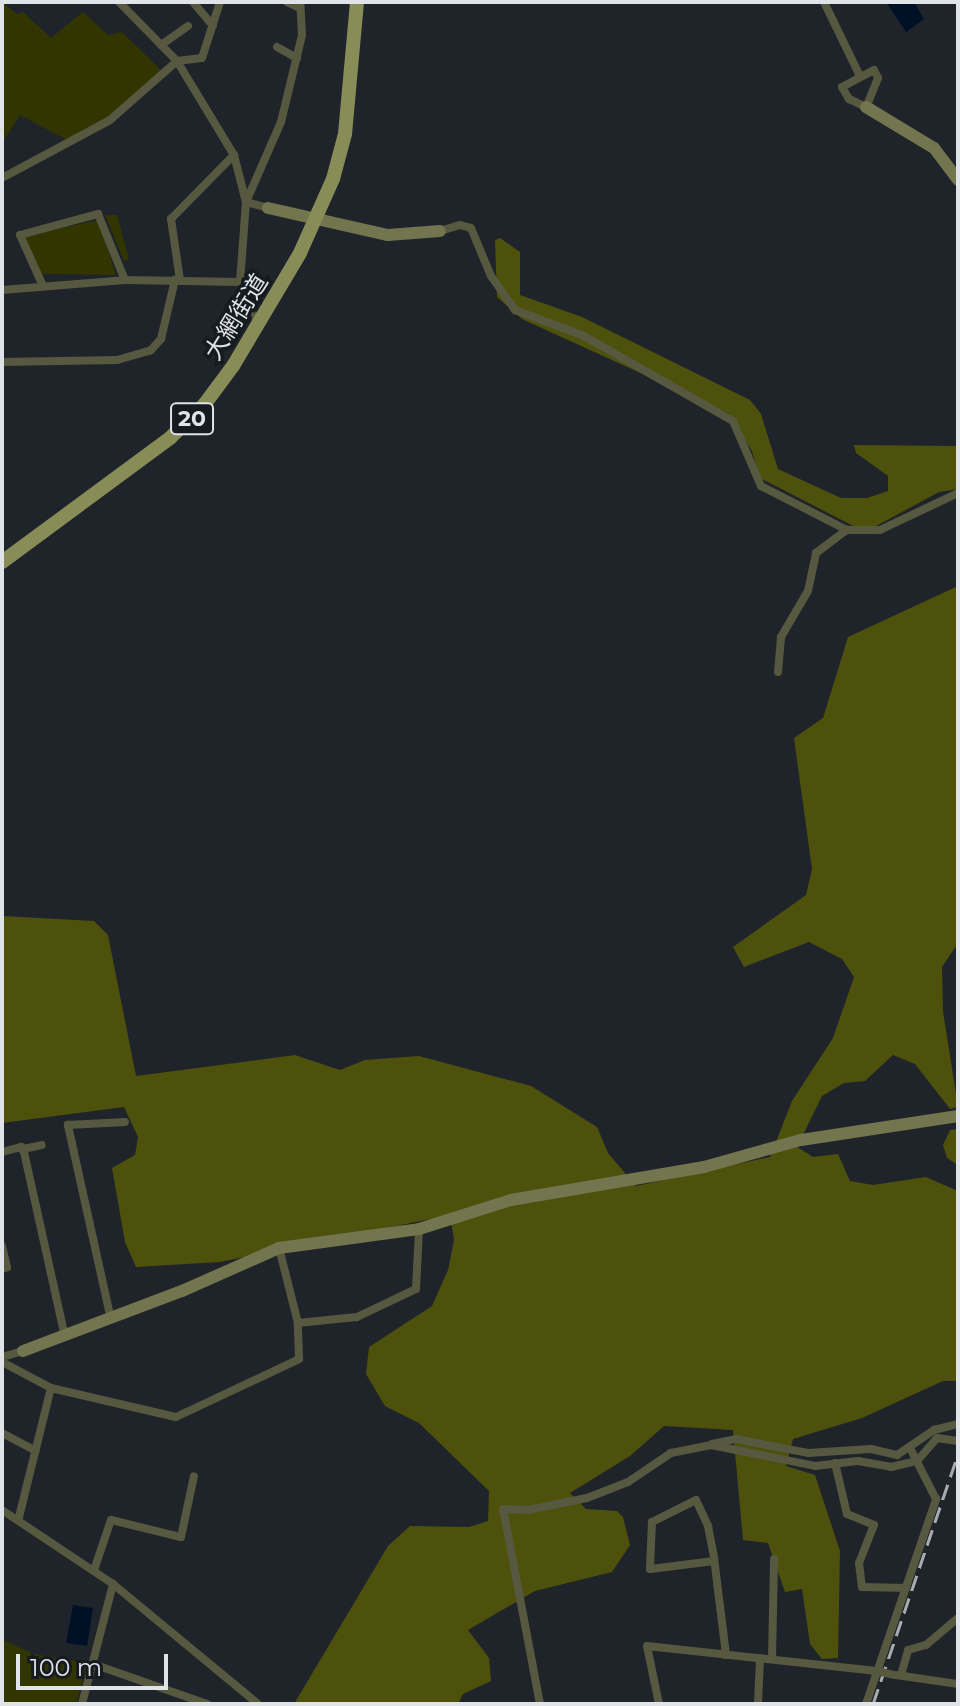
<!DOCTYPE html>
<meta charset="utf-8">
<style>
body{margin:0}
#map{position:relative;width:960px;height:1706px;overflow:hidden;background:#1f242a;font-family:Montserrat,"Noto Sans JP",sans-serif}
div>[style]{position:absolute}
.green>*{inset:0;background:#333500}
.forest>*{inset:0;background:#4e510c}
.water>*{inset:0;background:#001126}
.street>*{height:8px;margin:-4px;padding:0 4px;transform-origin:4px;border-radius:4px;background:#56583f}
.secondary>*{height:12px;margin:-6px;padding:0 6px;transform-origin:6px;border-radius:6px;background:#72754d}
.primary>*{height:14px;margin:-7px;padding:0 7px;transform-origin:7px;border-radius:7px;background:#888c57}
.rail>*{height:3px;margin-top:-1.5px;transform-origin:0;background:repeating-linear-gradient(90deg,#a8acb0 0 16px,transparent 0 24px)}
.street-bridge>*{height:8px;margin:-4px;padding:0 4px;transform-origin:4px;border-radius:4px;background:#56583f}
span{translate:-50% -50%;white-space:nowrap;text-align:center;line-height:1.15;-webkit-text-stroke:7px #151b20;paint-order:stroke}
.shield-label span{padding:2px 6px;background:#151b20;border:2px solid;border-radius:6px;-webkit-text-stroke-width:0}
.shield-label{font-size:22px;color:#e0e3e7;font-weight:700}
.street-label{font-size:24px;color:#e0e3e7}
.frame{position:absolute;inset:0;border:4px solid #e0e3e7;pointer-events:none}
.scale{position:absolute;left:16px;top:1654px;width:152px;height:36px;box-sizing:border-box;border:4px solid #e0e3e7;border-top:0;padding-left:10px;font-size:24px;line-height:28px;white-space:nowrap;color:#e0e3e7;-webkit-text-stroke:6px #151b20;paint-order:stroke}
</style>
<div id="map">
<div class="green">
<div style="clip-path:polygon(2px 2px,17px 14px,23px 12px,51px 38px,83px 12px,108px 35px,122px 32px,162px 71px,107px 118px,67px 140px,20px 115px,2px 143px)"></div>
<div style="clip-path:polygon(105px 215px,117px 215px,129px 259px,124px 261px)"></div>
<div style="clip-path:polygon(99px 220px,116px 275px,42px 274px,24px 236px)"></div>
<div style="clip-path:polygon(2px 1639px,34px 1654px,88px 1663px,76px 1704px,2px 1704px)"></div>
</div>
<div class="forest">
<div style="clip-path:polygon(500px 238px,520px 252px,520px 295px,582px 317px,750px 400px,761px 414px,778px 469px,841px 498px,867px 498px,888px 491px,888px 476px,856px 453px,854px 445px,958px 446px,958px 489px,939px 492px,865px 532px,760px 478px,752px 451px,728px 413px,522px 319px,497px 297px,495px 240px)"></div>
<div style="clip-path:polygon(958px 586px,958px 943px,942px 967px,943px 1011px,958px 1107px,950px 1109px,915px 1064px,893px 1055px,865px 1081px,844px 1083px,822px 1096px,797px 1147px,813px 1157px,838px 1154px,850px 1181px,873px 1185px,926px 1177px,958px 1191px,958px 1381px,943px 1381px,862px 1418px,793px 1439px,786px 1466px,815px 1475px,840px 1551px,838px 1658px,822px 1659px,810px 1644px,802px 1589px,785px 1592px,768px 1543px,743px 1540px,733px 1430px,664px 1426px,630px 1456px,570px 1493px,586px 1509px,617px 1511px,623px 1517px,630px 1545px,612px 1572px,535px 1591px,468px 1630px,489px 1658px,491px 1681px,463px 1694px,458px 1704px,294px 1704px,388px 1546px,410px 1526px,469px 1527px,488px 1521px,489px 1491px,419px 1423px,385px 1406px,366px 1374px,369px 1347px,432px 1306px,448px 1270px,454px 1240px,450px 1215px,220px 1262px,136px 1267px,125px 1242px,112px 1168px,135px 1155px,138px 1137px,124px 1107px,2px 1123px,2px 916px,94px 921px,108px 935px,136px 1076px,295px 1055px,340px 1070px,365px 1060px,419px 1056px,531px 1086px,597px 1127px,608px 1153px,636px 1186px,770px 1157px,792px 1101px,833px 1038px,854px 977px,842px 959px,809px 942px,744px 967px,733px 947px,806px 895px,812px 869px,794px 738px,823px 718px,848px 637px)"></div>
<div style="clip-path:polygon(958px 1129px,958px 1165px,947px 1158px,943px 1145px,950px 1130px)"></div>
</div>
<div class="water">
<div style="clip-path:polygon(886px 2px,914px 2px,924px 19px,906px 32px)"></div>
<div style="clip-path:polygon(73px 1605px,93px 1608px,87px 1646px,66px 1643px)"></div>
</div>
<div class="street">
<div style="left:119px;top:2px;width:83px;rotate:45.5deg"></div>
<div style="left:177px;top:61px;width:110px;rotate:58.8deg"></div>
<div style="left:234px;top:155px;width:49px;rotate:75.7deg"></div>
<div style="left:246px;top:202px;width:23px;rotate:15deg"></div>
<div style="left:193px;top:2px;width:31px;rotate:50deg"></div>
<div style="left:287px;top:2px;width:14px;rotate:25deg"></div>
<div style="left:824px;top:2px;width:82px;rotate:64.1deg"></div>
<div style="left:161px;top:45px;width:33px;rotate:-35deg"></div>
<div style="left:277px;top:47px;width:23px;rotate:29deg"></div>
<div style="left:874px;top:70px;width:9px;rotate:63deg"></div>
<div style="left:878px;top:78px;width:31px;rotate:112deg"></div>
<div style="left:866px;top:107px;width:19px;rotate:-155deg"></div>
<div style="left:849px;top:99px;width:14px;rotate:-120deg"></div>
<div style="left:842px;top:87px;width:36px;rotate:-28deg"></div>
<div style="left:2px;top:178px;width:123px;rotate:-28.2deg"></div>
<div style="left:110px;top:120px;width:89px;rotate:-41.4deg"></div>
<div style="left:177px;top:61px;width:25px;rotate:-7deg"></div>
<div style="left:202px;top:58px;width:59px;rotate:-72.2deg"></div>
<div style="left:440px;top:231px;width:21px;rotate:-17deg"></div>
<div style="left:460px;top:225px;width:11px;rotate:15deg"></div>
<div style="left:471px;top:228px;width:52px;rotate:67.4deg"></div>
<div style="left:491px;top:276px;width:42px;rotate:54.8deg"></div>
<div style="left:515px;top:310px;width:74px;rotate:20.6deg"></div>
<div style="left:584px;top:336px;width:172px;rotate:29.7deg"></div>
<div style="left:733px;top:421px;width:71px;rotate:66.7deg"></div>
<div style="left:761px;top:486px;width:97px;rotate:27.1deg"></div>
<div style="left:847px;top:530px;width:33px"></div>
<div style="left:880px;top:530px;width:86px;rotate:-25.4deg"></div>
<div style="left:180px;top:280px;width:62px;rotate:-98.4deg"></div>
<div style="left:171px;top:219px;width:90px;rotate:-45.5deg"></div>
<div style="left:43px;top:286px;width:56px;rotate:-114.3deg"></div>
<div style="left:20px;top:235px;width:81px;rotate:-15.1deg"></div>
<div style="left:98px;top:214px;width:71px;rotate:67.8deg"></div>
<div style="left:2px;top:290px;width:123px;rotate:-4.6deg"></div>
<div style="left:125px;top:280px;width:115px;rotate:1deg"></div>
<div style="left:260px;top:322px;width:25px;rotate:-132deg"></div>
<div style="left:243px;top:303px;width:21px;rotate:-98deg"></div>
<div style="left:240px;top:282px;width:80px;rotate:-85.7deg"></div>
<div style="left:246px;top:202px;width:87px;rotate:-66.4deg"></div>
<div style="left:281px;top:122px;width:89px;rotate:-76.4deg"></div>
<div style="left:302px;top:35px;width:33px;rotate:-93deg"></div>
<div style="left:2px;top:362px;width:115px;rotate:-1deg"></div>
<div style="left:117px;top:360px;width:35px;rotate:-16deg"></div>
<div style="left:151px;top:350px;width:15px;rotate:-48deg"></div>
<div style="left:161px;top:339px;width:61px;rotate:-76.7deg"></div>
<div style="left:778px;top:672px;width:35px;rotate:-85deg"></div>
<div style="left:781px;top:637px;width:53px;rotate:-59.6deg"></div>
<div style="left:808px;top:591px;width:39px;rotate:-78deg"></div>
<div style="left:816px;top:553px;width:39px;rotate:-37deg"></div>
<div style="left:23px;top:1149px;width:19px;rotate:-12deg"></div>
<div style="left:2px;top:1152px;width:20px;rotate:-15deg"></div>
<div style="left:21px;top:1147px;width:6px;rotate:59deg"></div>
<div style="left:24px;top:1152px;width:185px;rotate:77.5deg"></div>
<div style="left:2px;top:1246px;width:22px;rotate:77deg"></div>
<div style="left:7px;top:1267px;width:5px;rotate:158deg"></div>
<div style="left:110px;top:1315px;width:195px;rotate:-102.5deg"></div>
<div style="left:68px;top:1125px;width:57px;rotate:-3deg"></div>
<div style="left:298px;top:1323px;width:59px;rotate:-5.8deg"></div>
<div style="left:357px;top:1317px;width:65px;rotate:-25.4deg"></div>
<div style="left:416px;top:1289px;width:60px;rotate:-87.1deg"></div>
<div style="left:2px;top:1357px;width:22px;rotate:-16deg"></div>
<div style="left:2px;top:1362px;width:55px;rotate:28deg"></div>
<div style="left:51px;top:1388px;width:128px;rotate:13.1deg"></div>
<div style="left:176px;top:1417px;width:136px;rotate:-25.2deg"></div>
<div style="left:299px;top:1359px;width:36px;rotate:-92deg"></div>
<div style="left:298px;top:1323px;width:77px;rotate:-104.2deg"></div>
<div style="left:2px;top:1433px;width:38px;rotate:28deg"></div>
<div style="left:712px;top:1444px;width:25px;rotate:-12deg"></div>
<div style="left:736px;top:1439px;width:73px;rotate:11deg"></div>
<div style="left:808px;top:1453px;width:63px;rotate:-3.6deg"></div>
<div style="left:871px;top:1449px;width:27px;rotate:13deg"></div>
<div style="left:897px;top:1455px;width:45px;rotate:-34deg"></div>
<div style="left:934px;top:1430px;width:25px;rotate:-14deg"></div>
<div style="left:835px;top:1463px;width:52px;rotate:76.8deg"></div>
<div style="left:847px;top:1514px;width:29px;rotate:22deg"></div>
<div style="left:874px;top:1525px;width:41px;rotate:111.5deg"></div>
<div style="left:859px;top:1563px;width:24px;rotate:83deg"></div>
<div style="left:862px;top:1587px;width:44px;rotate:1.3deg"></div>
<div style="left:2px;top:1510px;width:133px;rotate:33.7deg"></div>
<div style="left:113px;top:1584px;width:188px;rotate:39.6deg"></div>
<div style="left:19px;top:1517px;width:133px;rotate:-76.1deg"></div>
<div style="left:714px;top:1561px;width:64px;rotate:172.9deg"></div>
<div style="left:650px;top:1569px;width:47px;rotate:-87.6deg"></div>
<div style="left:652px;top:1522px;width:49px;rotate:-26.6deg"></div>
<div style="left:696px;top:1500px;width:29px;rotate:65deg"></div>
<div style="left:708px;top:1526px;width:33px;rotate:79deg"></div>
<div style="left:714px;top:1558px;width:98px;rotate:82.9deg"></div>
<div style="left:94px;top:1570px;width:53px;rotate:-71.2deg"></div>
<div style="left:111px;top:1520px;width:72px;rotate:13.7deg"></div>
<div style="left:181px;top:1537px;width:62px;rotate:-78deg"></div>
<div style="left:772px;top:1658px;width:99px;rotate:-88.8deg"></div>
<div style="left:93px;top:1664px;width:121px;rotate:19.3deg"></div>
<div style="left:896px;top:1675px;width:63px;rotate:8.3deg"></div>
<div style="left:901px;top:1675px;width:26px;rotate:-74deg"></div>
<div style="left:908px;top:1650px;width:19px;rotate:-16deg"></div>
<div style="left:926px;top:1645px;width:42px;rotate:-40.2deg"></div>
<div style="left:82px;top:1704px;width:124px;rotate:-75.5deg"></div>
<div style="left:540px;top:1704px;width:198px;rotate:-100.7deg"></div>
<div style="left:503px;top:1509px;width:25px;rotate:2deg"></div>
<div style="left:528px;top:1510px;width:60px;rotate:-11.5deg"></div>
<div style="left:587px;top:1498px;width:44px;rotate:-21.3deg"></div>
<div style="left:628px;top:1482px;width:52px;rotate:-34deg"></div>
<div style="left:671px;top:1453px;width:41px;rotate:-11.3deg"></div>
<div style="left:711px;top:1445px;width:106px;rotate:11.4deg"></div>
<div style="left:815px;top:1466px;width:43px;rotate:-6.6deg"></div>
<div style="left:858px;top:1461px;width:34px;rotate:10deg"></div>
<div style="left:891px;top:1467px;width:27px;rotate:-13deg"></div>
<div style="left:917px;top:1461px;width:30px;rotate:-49deg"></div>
<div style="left:937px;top:1438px;width:21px;rotate:8deg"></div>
<div style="left:659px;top:1704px;width:59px;rotate:-101.7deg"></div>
<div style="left:647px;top:1646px;width:231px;rotate:6.2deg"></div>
<div style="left:758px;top:1704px;width:46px;rotate:-87.5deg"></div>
<div style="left:866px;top:1704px;width:217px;rotate:-71.1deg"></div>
<div style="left:936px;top:1499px;width:57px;rotate:-117deg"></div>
</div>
<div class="secondary">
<div style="left:866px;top:107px;width:79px;rotate:31.1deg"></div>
<div style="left:934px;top:148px;width:40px;rotate:53deg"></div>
<div style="left:268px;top:208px;width:123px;rotate:12.7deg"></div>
<div style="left:388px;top:235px;width:52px;rotate:-4.4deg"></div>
<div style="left:23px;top:1351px;width:170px;rotate:-20.7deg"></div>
<div style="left:182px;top:1291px;width:106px;rotate:-23.9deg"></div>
<div style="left:279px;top:1248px;width:141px;rotate:-7.7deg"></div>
<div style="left:419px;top:1229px;width:96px;rotate:-17.5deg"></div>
<div style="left:511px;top:1200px;width:196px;rotate:-9.7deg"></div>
<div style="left:704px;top:1167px;width:101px;rotate:-15.6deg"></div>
<div style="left:801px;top:1140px;width:159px;rotate:-8.7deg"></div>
</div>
<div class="primary">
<div style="left:2px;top:562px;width:209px;rotate:-36.4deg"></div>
<div style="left:170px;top:438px;width:47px;rotate:-44.1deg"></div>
<div style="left:204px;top:405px;width:49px;rotate:-53.4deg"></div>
<div style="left:233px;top:366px;width:131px;rotate:-59.3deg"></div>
<div style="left:300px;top:253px;width:81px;rotate:-66deg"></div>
<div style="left:333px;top:179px;width:47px;rotate:-75.1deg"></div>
<div style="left:345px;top:134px;width:133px;rotate:-84.8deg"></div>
</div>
<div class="rail">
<div style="left:873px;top:1704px;width:263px;rotate:-71.2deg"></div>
</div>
<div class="street-bridge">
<div style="left:877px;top:1671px;width:18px;rotate:13deg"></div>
</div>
<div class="shield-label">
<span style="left:192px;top:419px">20</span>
</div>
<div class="street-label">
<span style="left:236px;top:317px;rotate:-58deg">大網街道</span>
</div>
<div class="frame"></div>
<div class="scale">100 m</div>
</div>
